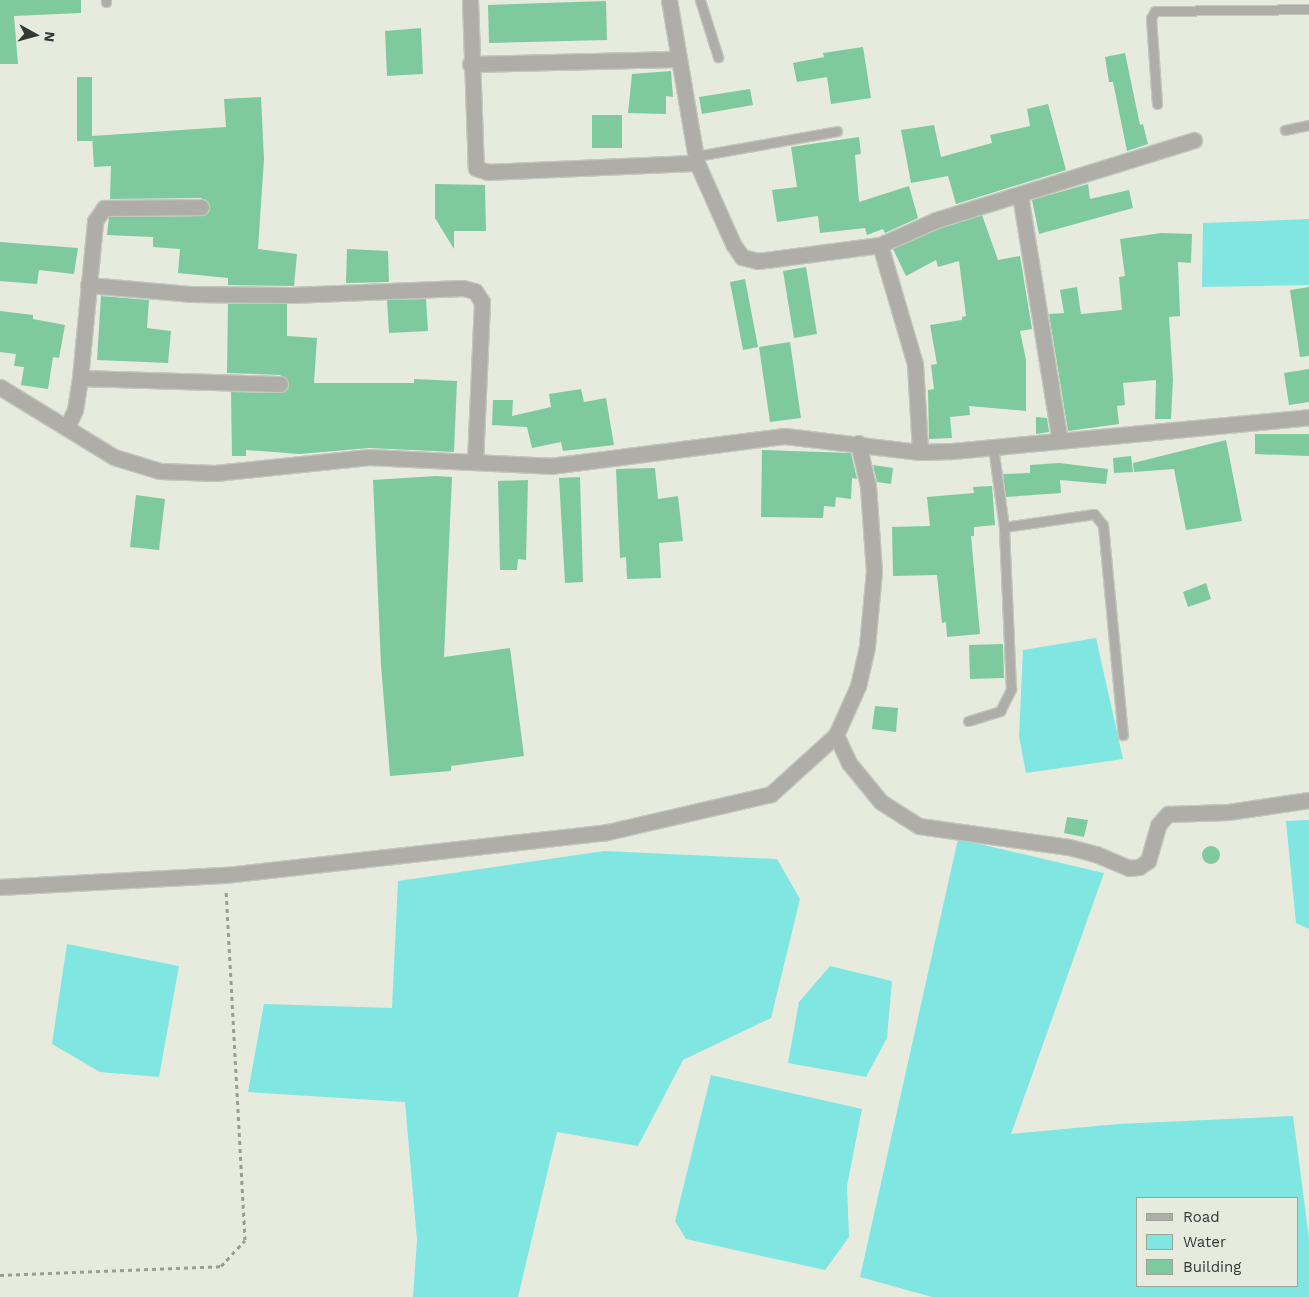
<!DOCTYPE html>
<style>
body{margin:0}
#map{position:relative;width:1309px;height:1297px;overflow:hidden;background:#e6ebde;font-family:"Work Sans",sans-serif}
div>[style]{position:absolute}
.water>*{inset:0;background:#80e6e2}
.building>*{inset:0;background:#7fc99f}
.round{border-radius:50%}
.path>*{height:3px;margin-top:-1.5px;transform-origin:0;background:repeating-linear-gradient(90deg,#999d94 0 4px,transparent 0 8px)}
.roads{filter:drop-shadow(1px 0 #c3c7bc) drop-shadow(-1px 0 #c3c7bc) drop-shadow(0 1px #c3c7bc) drop-shadow(0 -1px #c3c7bc)}
.lane>*{height:9px;margin:-4.5px;padding:0 4.5px;transform-origin:4.5px;border-radius:4.5px;background:#afada8}
.street>*{height:15px;margin:-7.5px;padding:0 7.5px;transform-origin:7.5px;border-radius:7.5px;background:#afada8}
span{translate:-50% -50%;white-space:nowrap;text-align:center;line-height:1.15;-webkit-text-stroke:4px #e6ebde;paint-order:stroke}
.legend{position:absolute;left:1136px;top:1197px;width:162px;height:90px;box-sizing:border-box;background:#e6ebde;border:1px solid #9fa399;margin:0;padding:6px 9px;list-style:none;font-size:15px;color:#353732}
.legend li{display:flex;align-items:center;gap:10px;height:25px}
.legend b{width:25px;border:1px solid #9fa399}
.north{position:absolute;left:10px;top:10px;width:50px;height:50px;-webkit-text-stroke:4px #e6ebde;paint-order:stroke;rotate:97deg;font-size:14px;font-weight:700;line-height:20px;text-align:center;color:#353732}
.north::after{content:'';display:block;margin:auto;width:18px;height:22px;background:#353732;clip-path:polygon(50% 0,100% 100%,50% 72%,0 100%)}
</style>
<div id="map">
<div class="water">
<div style="clip-path:polygon(1309px 219px,1309px 285px,1202px 287px,1203px 223px)"></div>
<div style="clip-path:polygon(1096px 638px,1123px 759px,1026px 773px,1019px 736px,1023px 650px)"></div>
<div style="clip-path:polygon(1309px 820px,1309px 929px,1296px 923px,1286px 821px)"></div>
<div style="clip-path:polygon(evenodd,958px 839px,1104px 873px,1011px 1134px,1118px 1124px,1293px 1116px,1309px 1238px,1309px 1297px,932px 1297px,860px 1277px,958px 839px,1138px 1198px,1298px 1198px,1298px 1286px,1138px 1286px,1138px 1198px)"></div>
<div style="clip-path:polygon(604px 851px,777px 859px,800px 899px,771px 1018px,683px 1060px,638px 1146px,557px 1132px,518px 1297px,413px 1297px,417px 1240px,405px 1102px,248px 1092px,264px 1004px,392px 1008px,398px 881px)"></div>
<div style="clip-path:polygon(67px 944px,179px 966px,159px 1077px,100px 1072px,52px 1044px)"></div>
<div style="clip-path:polygon(830px 966px,892px 981px,887px 1038px,866px 1077px,788px 1063px,799px 1002px)"></div>
<div style="clip-path:polygon(711px 1075px,862px 1109px,847px 1186px,849px 1237px,825px 1270px,686px 1239px,675px 1221px)"></div>
</div>
<div class="building">
<div style="clip-path:polygon(0 0,81px 0,81px 13px,14px 16px,18px 64px,0 64px)"></div>
<div style="clip-path:polygon(606px 1px,607px 40px,489px 43px,488px 5px)"></div>
<div style="clip-path:polygon(421px 28px,423px 74px,387px 76px,385px 31px)"></div>
<div style="clip-path:polygon(863px 47px,871px 98px,831px 104px,827px 77px,797px 82px,793px 63px,824px 57px,823px 53px)"></div>
<div style="clip-path:polygon(1125px 53px,1140px 125px,1143px 124px,1148px 144px,1127px 151px,1113px 82px,1109px 82px,1105px 57px)"></div>
<div style="clip-path:polygon(671px 71px,673px 97px,666px 96px,666px 114px,628px 113px,632px 74px)"></div>
<div style="clip-path:polygon(77px 77px,92px 77px,92px 141px,77px 141px)"></div>
<div style="clip-path:polygon(750px 89px,753px 105px,702px 114px,699px 97px)"></div>
<div style="clip-path:polygon(261px 97px,264px 159px,258px 249px,297px 254px,294px 286px,228px 285px,228px 278px,178px 273px,180px 249px,153px 247px,153px 237px,107px 235px,109px 217px,201px 216px,209px 212px,210px 206px,201px 198px,110px 199px,111px 166px,94px 167px,92px 136px,226px 127px,224px 99px)"></div>
<div style="clip-path:polygon(1048px 104px,1066px 170px,956px 204px,948px 176px,911px 183px,901px 130px,934px 125px,941px 157px,992px 143px,990px 135px,1030px 126px,1027px 109px)"></div>
<div style="clip-path:polygon(592px 115px,622px 115px,622px 148px,592px 148px)"></div>
<div style="clip-path:polygon(859px 137px,861px 154px,855px 155px,859px 202px,909px 186px,918px 218px,885px 233px,883px 229px,867px 235px,865px 228px,820px 233px,818px 216px,777px 222px,772px 190px,797px 187px,791px 147px)"></div>
<div style="clip-path:polygon(435px 184px,485px 185px,486px 231px,454px 231px,454px 249px,435px 218px)"></div>
<div style="clip-path:polygon(1088px 184px,1090px 199px,1129px 190px,1133px 208px,1039px 234px,1032px 200px)"></div>
<div style="clip-path:polygon(982px 215px,998px 260px,1020px 256px,1032px 329px,1020px 331px,1026px 360px,1026px 411px,969px 406px,970px 415px,950px 417px,952px 438px,929px 439px,928px 390px,934px 389px,931px 365px,937px 364px,930px 325px,962px 320px,962px 317px,966px 316px,959px 261px,938px 267px,936px 260px,906px 276px,893px 249px,939px 229px)"></div>
<div style="clip-path:polygon(1161px 233px,1192px 234px,1191px 263px,1178px 262px,1180px 316px,1169px 317px,1173px 379px,1171px 419px,1155px 419px,1156px 380px,1123px 383px,1125px 405px,1117px 406px,1119px 424px,1068px 431px,1049px 314px,1064px 313px,1060px 290px,1077px 287px,1081px 314px,1122px 310px,1119px 277px,1125px 276px,1120px 239px)"></div>
<div style="clip-path:polygon(0 242px,78px 248px,74px 274px,39px 270px,37px 284px,0 281px)"></div>
<div style="clip-path:polygon(347px 249px,388px 251px,389px 282px,346px 283px)"></div>
<div style="clip-path:polygon(806px 267px,817px 334px,794px 338px,783px 271px)"></div>
<div style="clip-path:polygon(745px 279px,758px 347px,743px 350px,730px 282px)"></div>
<div style="clip-path:polygon(1309px 287px,1309px 356px,1300px 357px,1290px 290px)"></div>
<div style="clip-path:polygon(101px 296px,149px 300px,147px 328px,171px 331px,168px 363px,97px 360px)"></div>
<div style="clip-path:polygon(426px 299px,428px 331px,389px 333px,387px 300px)"></div>
<div style="clip-path:polygon(228px 304px,287px 304px,287px 336px,317px 338px,314px 383px,414px 383px,414px 379px,457px 381px,454px 452px,369px 448px,300px 454px,246px 450px,246px 456px,232px 456px,231px 392px,280px 393px,288px 389px,289px 384px,280px 375px,227px 373px)"></div>
<div style="clip-path:polygon(0 311px,33px 315px,33px 319px,65px 325px,59px 358px,53px 357px,48px 389px,21px 385px,24px 367px,14px 366px,16px 354px,0 352px)"></div>
<div style="clip-path:polygon(790px 342px,801px 418px,770px 422px,759px 347px)"></div>
<div style="clip-path:polygon(1309px 369px,1309px 402px,1289px 405px,1284px 373px)"></div>
<div style="clip-path:polygon(581px 389px,584px 402px,606px 398px,614px 445px,563px 451px,561px 442px,532px 448px,527px 427px,492px 425px,493px 400px,513px 400px,512px 416px,551px 407px,549px 394px)"></div>
<div style="clip-path:polygon(1036px 417px,1047px 418px,1049px 432px,1036px 434px)"></div>
<div style="clip-path:polygon(1255px 434px,1309px 434px,1309px 456px,1255px 454px)"></div>
<div style="clip-path:polygon(1226px 440px,1242px 521px,1186px 530px,1174px 469px,1134px 472px,1133px 463px)"></div>
<div style="clip-path:polygon(762px 450px,851px 453px,857px 479px,852px 478px,851px 499px,836px 497px,835px 507px,824px 506px,823px 518px,761px 517px)"></div>
<div style="clip-path:polygon(1131px 456px,1133px 472px,1114px 473px,1113px 458px)"></div>
<div style="clip-path:polygon(1059px 463px,1108px 469px,1106px 484px,1060px 480px,1061px 493px,1006px 497px,1003px 474px,1030px 473px,1030px 465px)"></div>
<div style="clip-path:polygon(873px 465px,893px 468px,891px 484px,877px 482px)"></div>
<div style="clip-path:polygon(655px 468px,658px 499px,678px 496px,683px 541px,659px 543px,661px 578px,627px 579px,626px 557px,620px 558px,616px 469px)"></div>
<div style="clip-path:polygon(436px 476px,452px 477px,444px 657px,510px 648px,524px 756px,451px 766px,451px 771px,390px 776px,381px 665px,373px 480px)"></div>
<div style="clip-path:polygon(580px 477px,583px 582px,565px 583px,559px 478px)"></div>
<div style="clip-path:polygon(528px 480px,526px 560px,518px 559px,517px 570px,500px 570px,498px 481px)"></div>
<div style="clip-path:polygon(992px 486px,995px 525px,974px 527px,974px 536px,971px 536px,980px 634px,947px 637px,946px 622px,942px 623px,937px 575px,893px 576px,892px 527px,930px 526px,927px 497px,974px 493px,973px 487px)"></div>
<div style="clip-path:polygon(136px 495px,165px 499px,159px 550px,130px 547px)"></div>
<div style="clip-path:polygon(1206px 583px,1211px 599px,1188px 607px,1183px 592px)"></div>
<div style="clip-path:polygon(1003px 644px,1004px 678px,970px 679px,969px 645px)"></div>
<div style="clip-path:polygon(875px 706px,898px 708px,896px 732px,872px 729px)"></div>
<div style="clip-path:polygon(1067px 817px,1088px 820px,1084px 837px,1064px 833px)"></div>
<div class="round" style="left:1202px;top:846px;width:18px;height:18px"></div>
</div>
<div class="path">
<div style="left:0;top:1275px;width:221px;rotate:-2.3deg"></div>
<div style="left:221px;top:1266px;width:35px;rotate:-47deg"></div>
<div style="left:245px;top:1240px;width:351px;rotate:-93.1deg"></div>
</div>
<div class="roads">
<div class="lane">
<div style="left:106px;top:0;width:2px;rotate:90deg"></div>
<div style="left:700px;top:0;width:60px;rotate:72.5deg"></div>
<div style="left:1157px;top:104px;width:86px;rotate:-94deg"></div>
<div style="left:1151px;top:18px;width:8px;rotate:-60deg"></div>
<div style="left:1155px;top:11px;width:154px;rotate:-0.7deg"></div>
<div style="left:1285px;top:130px;width:25px;rotate:-12deg"></div>
<div style="left:697px;top:156px;width:142px;rotate:-10.1deg"></div>
<div style="left:1004px;top:527px;width:91px;rotate:-8.2deg"></div>
<div style="left:1094px;top:514px;width:14px;rotate:51deg"></div>
<div style="left:1103px;top:525px;width:211px;rotate:84.6deg"></div>
<div style="left:968px;top:721px;width:34px;rotate:-17deg"></div>
<div style="left:1000px;top:711px;width:25px;rotate:-63deg"></div>
<div style="left:1011px;top:689px;width:162px;rotate:-92.5deg"></div>
<div style="left:1004px;top:527px;width:81px;rotate:-97.8deg"></div>
</div>
<div class="street">
<div style="left:470px;top:0;width:168px;rotate:88deg"></div>
<div style="left:476px;top:168px;width:13px;rotate:18deg"></div>
<div style="left:488px;top:172px;width:209px;rotate:-2.5deg"></div>
<div style="left:669px;top:0;width:165px;rotate:80.3deg"></div>
<div style="left:697px;top:163px;width:89px;rotate:66deg"></div>
<div style="left:733px;top:244px;width:16px;rotate:55deg"></div>
<div style="left:742px;top:257px;width:16px;rotate:14deg"></div>
<div style="left:758px;top:261px;width:123px;rotate:-7.5deg"></div>
<div style="left:880px;top:245px;width:61px;rotate:-24.1deg"></div>
<div style="left:936px;top:220px;width:270px;rotate:-17.2deg"></div>
<div style="left:470px;top:64px;width:209px;rotate:-1.4deg"></div>
<div style="left:1020px;top:195px;width:249px;rotate:80.8deg"></div>
<div style="left:880px;top:245px;width:124px;rotate:73.6deg"></div>
<div style="left:915px;top:364px;width:88px;rotate:86.7deg"></div>
<div style="left:88px;top:285px;width:102px;rotate:5deg"></div>
<div style="left:190px;top:294px;width:101px;rotate:0.6deg"></div>
<div style="left:291px;top:295px;width:172px;rotate:-2.3deg"></div>
<div style="left:463px;top:288px;width:12px;rotate:14deg"></div>
<div style="left:475px;top:291px;width:13px;rotate:58deg"></div>
<div style="left:482px;top:302px;width:160px;rotate:92.5deg"></div>
<div style="left:80px;top:378px;width:200px;rotate:1.7deg"></div>
<div style="left:0;top:387px;width:134px;rotate:31.6deg"></div>
<div style="left:114px;top:457px;width:48px;rotate:16.9deg"></div>
<div style="left:160px;top:471px;width:55px;rotate:2.1deg"></div>
<div style="left:215px;top:473px;width:155px;rotate:-5.9deg"></div>
<div style="left:369px;top:457px;width:181px;rotate:2.8deg"></div>
<div style="left:550px;top:466px;width:237px;rotate:-7.3deg"></div>
<div style="left:785px;top:436px;width:136px;rotate:6.8deg"></div>
<div style="left:920px;top:452px;width:32px;rotate:-2deg"></div>
<div style="left:952px;top:451px;width:359px;rotate:-5.4deg"></div>
<div style="left:67px;top:427px;width:19px;rotate:-65deg"></div>
<div style="left:75px;top:410px;width:32px;rotate:-81deg"></div>
<div style="left:80px;top:378px;width:158px;rotate:-84.5deg"></div>
<div style="left:95px;top:221px;width:16px;rotate:-55deg"></div>
<div style="left:104px;top:208px;width:97px;rotate:-0.6deg"></div>
<div style="left:858px;top:443px;width:44px;rotate:76.9deg"></div>
<div style="left:868px;top:486px;width:85px;rotate:86deg"></div>
<div style="left:874px;top:571px;width:76px;rotate:95.3deg"></div>
<div style="left:867px;top:647px;width:40px;rotate:103deg"></div>
<div style="left:858px;top:686px;width:54px;rotate:114.2deg"></div>
<div style="left:836px;top:735px;width:31px;rotate:65deg"></div>
<div style="left:849px;top:763px;width:50px;rotate:50.6deg"></div>
<div style="left:881px;top:802px;width:45px;rotate:32.3deg"></div>
<div style="left:919px;top:826px;width:151px;rotate:8deg"></div>
<div style="left:1069px;top:847px;width:28px;rotate:15deg"></div>
<div style="left:1096px;top:854px;width:36px;rotate:23deg"></div>
<div style="left:1129px;top:868px;width:10px;rotate:-6deg"></div>
<div style="left:1139px;top:867px;width:11px;rotate:-34deg"></div>
<div style="left:1148px;top:861px;width:37px;rotate:-74deg"></div>
<div style="left:1158px;top:825px;width:15px;rotate:-48deg"></div>
<div style="left:1168px;top:814px;width:60px;rotate:-1.9deg"></div>
<div style="left:1228px;top:812px;width:82px;rotate:-8.4deg"></div>
<div style="left:0;top:887px;width:225px;rotate:-3.1deg"></div>
<div style="left:225px;top:875px;width:384px;rotate:-6.4deg"></div>
<div style="left:607px;top:832px;width:168px;rotate:-13deg"></div>
<div style="left:771px;top:794px;width:88px;rotate:-42.2deg"></div>
</div>
</div>
<ul class="legend">
<li><b style="height:6px;background:#afada8"></b>Road</li>
<li><b style="height:14px;background:#80e6e2"></b>Water</li>
<li><b style="height:14px;background:#7fc99f"></b>Building</li>
</ul>
<div class="north">N</div>
</div>
